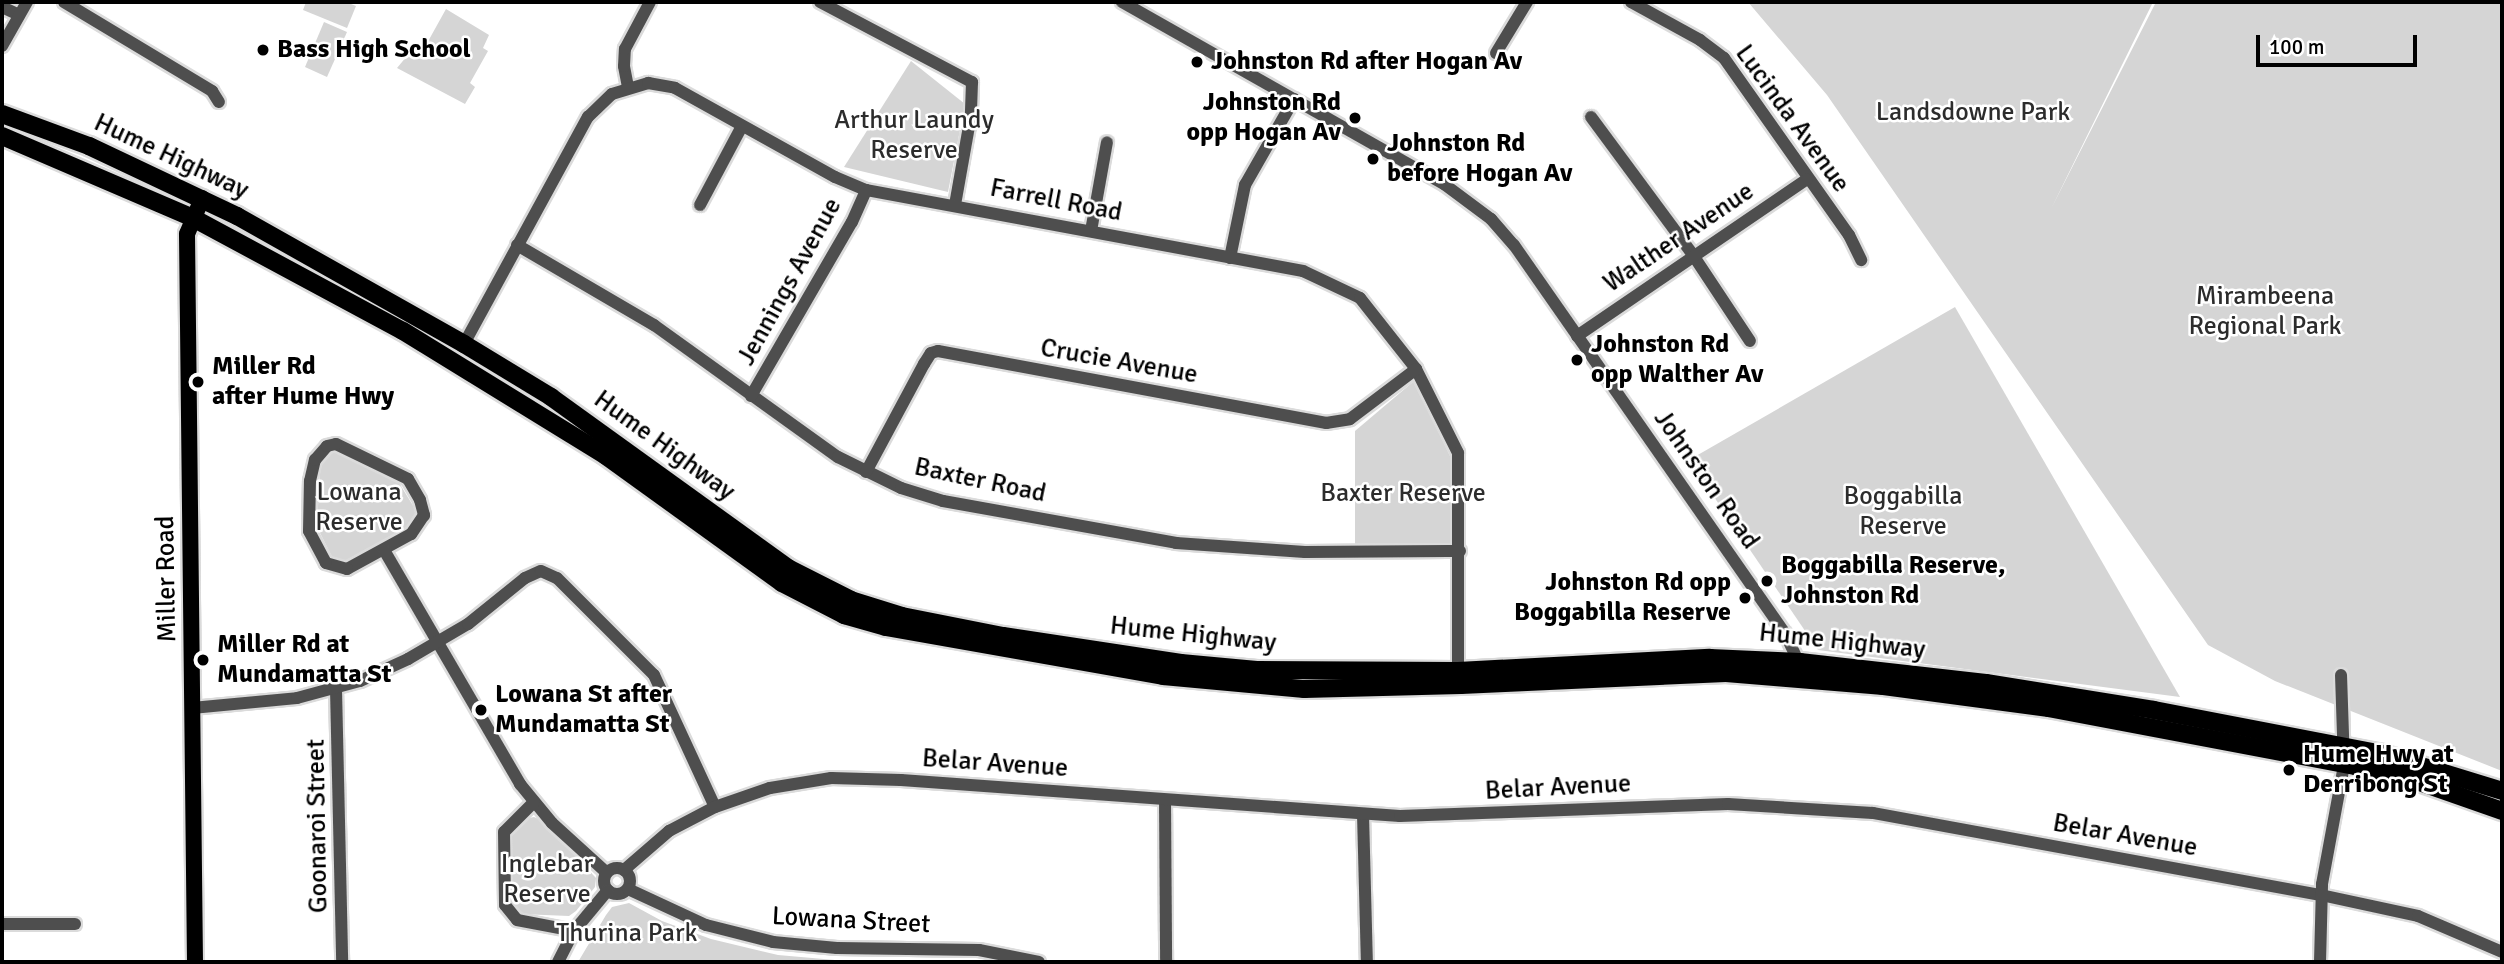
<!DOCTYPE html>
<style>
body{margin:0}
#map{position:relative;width:2504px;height:964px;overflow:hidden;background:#fff;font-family:Signika,sans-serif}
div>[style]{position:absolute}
.green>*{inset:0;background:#d5d5d5}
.roads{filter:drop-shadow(2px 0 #dbdbdb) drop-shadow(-2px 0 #dbdbdb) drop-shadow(0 2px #dbdbdb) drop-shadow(0 -2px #dbdbdb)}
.minor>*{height:12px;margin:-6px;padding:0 6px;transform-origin:6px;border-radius:6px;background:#4e4e4e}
.minor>.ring{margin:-6px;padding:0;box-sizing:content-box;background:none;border:12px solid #4e4e4e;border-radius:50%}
.major>*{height:16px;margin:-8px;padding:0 8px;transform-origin:8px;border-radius:8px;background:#000}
.highway>*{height:18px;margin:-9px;padding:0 9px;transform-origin:9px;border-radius:9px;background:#000}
.dots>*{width:19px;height:19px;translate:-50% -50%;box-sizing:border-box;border:4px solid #fff;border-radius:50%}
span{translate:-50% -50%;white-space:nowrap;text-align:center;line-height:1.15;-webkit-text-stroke:5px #fff;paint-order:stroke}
.poi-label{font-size:26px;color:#000;font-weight:700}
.left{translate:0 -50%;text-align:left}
.right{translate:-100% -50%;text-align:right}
.park-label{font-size:26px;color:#2c2c2c}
.street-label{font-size:26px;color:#000}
.frame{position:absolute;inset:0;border:4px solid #000;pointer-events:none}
.scale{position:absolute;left:2256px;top:35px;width:161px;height:32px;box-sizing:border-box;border:4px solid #000;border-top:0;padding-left:9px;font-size:21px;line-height:24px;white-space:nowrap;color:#000;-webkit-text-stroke:5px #fff;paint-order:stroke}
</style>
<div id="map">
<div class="green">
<div style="clip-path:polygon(306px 2px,346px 2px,356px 6px,347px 28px,303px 10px)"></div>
<div style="clip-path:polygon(1748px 2px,2153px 2px,2052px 207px,2156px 2px,2502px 2px,2502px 771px,2275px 681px,2208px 645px,1827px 95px)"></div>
<div style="clip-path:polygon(446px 9px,489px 35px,483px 48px,488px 51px,470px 83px,475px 87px,465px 104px,397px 68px,412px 50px,421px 54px)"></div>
<div style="clip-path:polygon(324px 22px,347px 32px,327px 77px,305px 67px)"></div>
<div style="clip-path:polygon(911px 61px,965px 104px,948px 192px,844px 167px)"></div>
<div style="clip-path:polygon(1955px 307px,2180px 697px,1818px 650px,1689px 460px)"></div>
<div style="clip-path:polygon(1414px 381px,1452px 460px,1454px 545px,1355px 544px,1355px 431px)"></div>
<div style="clip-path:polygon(334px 452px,343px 453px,398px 481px,417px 512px,411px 525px,343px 562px,332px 557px,317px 527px,320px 466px,324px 458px)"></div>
<div style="clip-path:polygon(534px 817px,543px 821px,596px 878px,595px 887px,576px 911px,569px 916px,520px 914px,511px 906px,509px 838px,524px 819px)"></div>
<div style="clip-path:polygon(629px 903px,662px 921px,711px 939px,778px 955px,835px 960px,981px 962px,578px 962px,606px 915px,612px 907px)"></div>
</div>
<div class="roads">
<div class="minor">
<div style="left:64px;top:2px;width:173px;rotate:31deg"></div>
<div style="left:212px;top:91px;width:13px;rotate:58deg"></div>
<div style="left:820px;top:2px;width:172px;rotate:27.8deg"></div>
<div style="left:972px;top:82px;width:33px;rotate:92deg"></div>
<div style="left:971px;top:115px;width:91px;rotate:100.1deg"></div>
<div style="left:1122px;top:2px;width:370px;rotate:29.5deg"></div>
<div style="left:1444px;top:184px;width:59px;rotate:36.7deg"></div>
<div style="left:1491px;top:219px;width:35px;rotate:49deg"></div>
<div style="left:1514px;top:245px;width:473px;rotate:55.1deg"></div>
<div style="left:1785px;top:633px;width:40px;rotate:65deg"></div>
<div style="left:1631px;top:2px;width:79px;rotate:28.8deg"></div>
<div style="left:1700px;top:40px;width:30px;rotate:37deg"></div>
<div style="left:1724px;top:58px;width:217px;rotate:54.8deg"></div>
<div style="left:1849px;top:235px;width:28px;rotate:64deg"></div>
<div style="left:2px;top:7px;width:19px;rotate:25deg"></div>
<div style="left:2px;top:46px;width:51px;rotate:-60.4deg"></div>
<div style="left:1496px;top:53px;width:60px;rotate:-58.7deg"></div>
<div style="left:628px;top:87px;width:21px;rotate:-101deg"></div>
<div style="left:624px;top:66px;width:17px;rotate:-87deg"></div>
<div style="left:625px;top:49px;width:53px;rotate:-62deg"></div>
<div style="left:1591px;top:117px;width:172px;rotate:53.5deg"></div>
<div style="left:1693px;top:255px;width:103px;rotate:56.5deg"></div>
<div style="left:700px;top:205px;width:89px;rotate:-62deg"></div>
<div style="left:1091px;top:231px;width:90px;rotate:-79.8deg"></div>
<div style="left:517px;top:245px;width:159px;rotate:30.3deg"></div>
<div style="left:654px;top:325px;width:226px;rotate:35.7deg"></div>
<div style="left:838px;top:457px;width:70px;rotate:26.2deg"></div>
<div style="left:901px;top:488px;width:44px;rotate:17.2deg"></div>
<div style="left:943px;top:501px;width:237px;rotate:10.2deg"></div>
<div style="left:1176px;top:543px;width:129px;rotate:4deg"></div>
<div style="left:1305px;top:552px;width:155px;rotate:-0.4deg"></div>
<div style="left:1230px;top:258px;width:75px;rotate:-78.4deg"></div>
<div style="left:1245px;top:185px;width:99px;rotate:-60.3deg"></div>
<div style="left:1577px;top:336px;width:278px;rotate:-34.3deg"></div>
<div style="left:464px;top:344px;width:259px;rotate:-61.4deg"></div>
<div style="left:588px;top:117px;width:33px;rotate:-44deg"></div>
<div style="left:612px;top:94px;width:38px;rotate:-17deg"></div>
<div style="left:648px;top:83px;width:27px;rotate:10deg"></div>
<div style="left:675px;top:88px;width:183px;rotate:29.1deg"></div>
<div style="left:835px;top:177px;width:34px;rotate:23deg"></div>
<div style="left:866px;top:190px;width:444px;rotate:10.5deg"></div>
<div style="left:1303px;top:271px;width:63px;rotate:25.3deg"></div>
<div style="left:1360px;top:298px;width:90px;rotate:51.7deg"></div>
<div style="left:1416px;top:369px;width:94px;rotate:63.4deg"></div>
<div style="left:1458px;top:453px;width:218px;rotate:90deg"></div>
<div style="left:751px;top:396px;width:201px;rotate:-59.9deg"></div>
<div style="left:852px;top:222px;width:35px;rotate:-66deg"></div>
<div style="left:336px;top:444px;width:80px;rotate:25.9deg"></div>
<div style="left:408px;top:479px;width:24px;rotate:60deg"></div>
<div style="left:420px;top:500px;width:16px;rotate:75deg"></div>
<div style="left:424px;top:515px;width:23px;rotate:124deg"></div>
<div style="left:411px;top:534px;width:73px;rotate:151.3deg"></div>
<div style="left:347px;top:569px;width:22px;rotate:-164deg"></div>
<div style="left:326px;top:563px;width:36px;rotate:-118deg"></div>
<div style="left:309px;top:531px;width:50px;rotate:-88.9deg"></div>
<div style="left:310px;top:481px;width:22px;rotate:-77deg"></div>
<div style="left:315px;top:460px;width:18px;rotate:-49deg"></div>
<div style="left:327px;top:446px;width:9px;rotate:-13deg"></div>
<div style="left:866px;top:472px;width:123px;rotate:-61.8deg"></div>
<div style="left:924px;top:364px;width:13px;rotate:-58deg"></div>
<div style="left:931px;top:353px;width:7px;rotate:-16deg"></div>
<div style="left:938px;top:351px;width:395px;rotate:10.5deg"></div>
<div style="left:1326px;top:423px;width:24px;rotate:-9deg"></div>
<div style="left:1350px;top:419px;width:83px;rotate:-37.1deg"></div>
<div style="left:384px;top:550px;width:271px;rotate:59.8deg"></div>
<div style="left:520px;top:784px;width:50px;rotate:50.6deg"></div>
<div style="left:552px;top:823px;width:74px;rotate:42.3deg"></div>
<div style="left:336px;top:689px;width:273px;rotate:88.7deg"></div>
<div style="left:192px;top:708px;width:105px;rotate:-5.4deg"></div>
<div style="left:297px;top:698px;width:65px;rotate:-15.1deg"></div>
<div style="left:360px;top:681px;width:53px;rotate:-24.6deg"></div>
<div style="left:408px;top:659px;width:69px;rotate:-30.3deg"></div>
<div style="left:468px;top:624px;width:73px;rotate:-38.9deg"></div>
<div style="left:525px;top:578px;width:17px;rotate:-24deg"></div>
<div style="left:541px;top:571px;width:17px;rotate:24deg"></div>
<div style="left:557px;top:578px;width:137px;rotate:45deg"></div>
<div style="left:654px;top:675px;width:145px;rotate:65.2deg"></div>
<div style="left:1165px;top:800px;width:162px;rotate:89.6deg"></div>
<div style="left:534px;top:802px;width:42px;rotate:135deg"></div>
<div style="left:504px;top:832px;width:73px;rotate:89.2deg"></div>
<div style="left:505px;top:905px;width:19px;rotate:51deg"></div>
<div style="left:517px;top:920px;width:58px;rotate:10.9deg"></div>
<div style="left:1363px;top:814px;width:148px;rotate:88.5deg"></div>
<div class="ring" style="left:604px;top:868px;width:14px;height:14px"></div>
<div style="left:624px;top:870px;width:60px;rotate:-40.9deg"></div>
<div style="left:669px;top:831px;width:52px;rotate:-27.6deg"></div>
<div style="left:715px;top:807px;width:58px;rotate:-19.1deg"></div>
<div style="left:770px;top:788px;width:62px;rotate:-9.3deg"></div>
<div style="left:831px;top:778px;width:70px;rotate:1.6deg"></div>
<div style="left:901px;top:780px;width:500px;rotate:4.13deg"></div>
<div style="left:1400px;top:816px;width:328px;rotate:-2.1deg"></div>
<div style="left:1728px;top:804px;width:145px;rotate:3.6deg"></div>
<div style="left:1873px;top:813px;width:455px;rotate:10.4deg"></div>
<div style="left:2321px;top:895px;width:99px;rotate:12.2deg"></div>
<div style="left:2418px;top:916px;width:91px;rotate:23.2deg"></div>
<div style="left:628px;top:889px;width:86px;rotate:24.8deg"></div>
<div style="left:706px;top:925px;width:69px;rotate:14.2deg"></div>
<div style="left:773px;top:942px;width:64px;rotate:5.4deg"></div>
<div style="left:837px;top:948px;width:142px;rotate:0.8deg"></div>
<div style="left:979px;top:950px;width:61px;rotate:11.3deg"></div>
<div style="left:2px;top:924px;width:73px"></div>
<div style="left:558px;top:962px;width:35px;rotate:-63deg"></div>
<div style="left:574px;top:931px;width:53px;rotate:-50.3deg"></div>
<div style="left:2320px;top:962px;width:78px;rotate:-88.5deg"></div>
<div style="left:2322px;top:884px;width:121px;rotate:-79.5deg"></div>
<div style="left:2344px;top:765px;width:90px;rotate:-91.9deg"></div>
</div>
<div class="major">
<div style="left:195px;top:962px;width:728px;rotate:-90.63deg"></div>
<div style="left:187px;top:234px;width:39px;rotate:-67deg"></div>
</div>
<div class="highway">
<div style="left:2px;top:114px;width:93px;rotate:20.2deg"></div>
<div style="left:89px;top:146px;width:164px;rotate:25.3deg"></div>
<div style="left:237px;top:216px;width:261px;rotate:29.4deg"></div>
<div style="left:464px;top:344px;width:102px;rotate:31.3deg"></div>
<div style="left:551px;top:397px;width:292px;rotate:35.8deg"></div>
<div style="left:788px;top:568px;width:71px;rotate:26.9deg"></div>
<div style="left:851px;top:600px;width:53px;rotate:17.4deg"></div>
<div style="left:902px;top:616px;width:103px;rotate:11.2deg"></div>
<div style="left:1003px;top:636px;width:180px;rotate:8.6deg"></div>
<div style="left:1181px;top:663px;width:76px;rotate:5.3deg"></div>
<div style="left:1257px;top:670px;width:201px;rotate:0.3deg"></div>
<div style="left:1458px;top:671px;width:252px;rotate:-3deg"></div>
<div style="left:1710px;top:658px;width:90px;rotate:2.5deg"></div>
<div style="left:1800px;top:662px;width:187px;rotate:6.4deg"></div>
<div style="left:1986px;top:683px;width:170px;rotate:9.1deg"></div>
<div style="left:2154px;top:710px;width:232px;rotate:10.9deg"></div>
<div style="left:2382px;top:754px;width:126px;rotate:17.1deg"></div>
<div style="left:2px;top:136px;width:208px;rotate:23.2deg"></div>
<div style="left:193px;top:218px;width:238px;rotate:28.3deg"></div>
<div style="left:403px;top:331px;width:238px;rotate:31.6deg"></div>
<div style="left:606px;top:456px;width:217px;rotate:35.8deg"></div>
<div style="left:782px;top:583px;width:70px;rotate:27.3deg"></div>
<div style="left:844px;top:615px;width:44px;rotate:15.9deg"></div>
<div style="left:886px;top:627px;width:281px;rotate:10deg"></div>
<div style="left:1163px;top:676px;width:142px;rotate:5.3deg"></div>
<div style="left:1304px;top:689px;width:157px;rotate:-1.5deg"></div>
<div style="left:1461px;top:685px;width:265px;rotate:-2.6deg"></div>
<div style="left:1726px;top:673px;width:158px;rotate:4.7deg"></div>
<div style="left:1883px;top:686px;width:166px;rotate:7.6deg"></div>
<div style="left:2048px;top:708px;width:312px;rotate:10.7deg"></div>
<div style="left:2355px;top:766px;width:54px;rotate:12.8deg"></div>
<div style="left:2408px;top:778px;width:100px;rotate:19.3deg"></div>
</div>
</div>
<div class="dots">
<div style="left:263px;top:50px;background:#000"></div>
<div style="left:1197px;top:62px;background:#000"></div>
<div style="left:1355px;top:118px;background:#000"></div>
<div style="left:1373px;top:159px;background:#000"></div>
<div style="left:1577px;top:360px;background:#000"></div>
<div style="left:198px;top:382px;background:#000"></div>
<div style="left:1767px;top:581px;background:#000"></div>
<div style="left:1745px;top:598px;background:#000"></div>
<div style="left:203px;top:660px;background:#000"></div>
<div style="left:481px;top:710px;background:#000"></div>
<div style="left:2289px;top:770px;background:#000"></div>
</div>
<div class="poi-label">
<span class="left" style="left:277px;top:50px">Bass High School</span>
<span class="left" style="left:1211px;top:62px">Johnston Rd after Hogan Av</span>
<span class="right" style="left:1341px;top:118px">Johnston Rd<br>opp Hogan Av</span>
<span class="left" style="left:1387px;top:159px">Johnston Rd<br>before Hogan Av</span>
<span class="left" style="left:1591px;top:360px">Johnston Rd<br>opp Walther Av</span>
<span class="left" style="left:212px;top:382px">Miller Rd<br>after Hume Hwy</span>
<span class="left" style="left:1781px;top:581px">Boggabilla Reserve,<br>Johnston Rd</span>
<span class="right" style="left:1731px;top:598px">Johnston Rd opp<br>Boggabilla Reserve</span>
<span class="left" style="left:217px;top:660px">Miller Rd at<br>Mundamatta St</span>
<span class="left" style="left:495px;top:710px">Lowana St after<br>Mundamatta St</span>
<span class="left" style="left:2303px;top:770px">Hume Hwy at<br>Derribong St</span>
</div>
<div class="park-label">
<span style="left:1973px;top:113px">Landsdowne Park</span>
<span style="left:914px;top:136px">Arthur Laundy<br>Reserve</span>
<span style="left:2265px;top:312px">Mirambeena<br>Regional Park</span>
<span style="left:359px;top:508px">Lowana<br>Reserve</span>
<span style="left:1403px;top:494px">Baxter Reserve</span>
<span style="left:1903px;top:512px">Boggabilla<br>Reserve</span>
<span style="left:547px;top:880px">Inglebar<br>Reserve</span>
<span style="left:627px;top:934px">Thurina Park</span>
</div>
<div class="street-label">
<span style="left:1792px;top:119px;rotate:54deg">Lucinda Avenue</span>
<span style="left:171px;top:157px;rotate:25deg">Hume Highway</span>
<span style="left:1056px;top:201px;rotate:11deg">Farrell Road</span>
<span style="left:1679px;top:238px;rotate:-34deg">Walther Avenue</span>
<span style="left:790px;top:282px;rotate:-61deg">Jennings Avenue</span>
<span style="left:1119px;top:362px;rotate:10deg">Crucie Avenue</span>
<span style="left:664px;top:446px;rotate:36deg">Hume Highway</span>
<span style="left:1706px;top:480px;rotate:55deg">Johnston Road</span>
<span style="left:980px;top:481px;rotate:12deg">Baxter Road</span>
<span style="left:167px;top:579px;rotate:-91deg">Miller Road</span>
<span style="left:1193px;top:635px;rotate:6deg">Hume Highway</span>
<span style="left:1842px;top:642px;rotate:6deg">Hume Highway</span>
<span style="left:995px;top:764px;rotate:4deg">Belar Avenue</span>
<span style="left:1558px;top:788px;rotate:-3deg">Belar Avenue</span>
<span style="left:318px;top:826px;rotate:-91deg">Goonaroi Street</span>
<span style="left:2125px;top:836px;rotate:10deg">Belar Avenue</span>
<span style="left:851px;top:921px;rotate:3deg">Lowana Street</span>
</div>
<div class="frame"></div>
<div class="scale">100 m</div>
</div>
